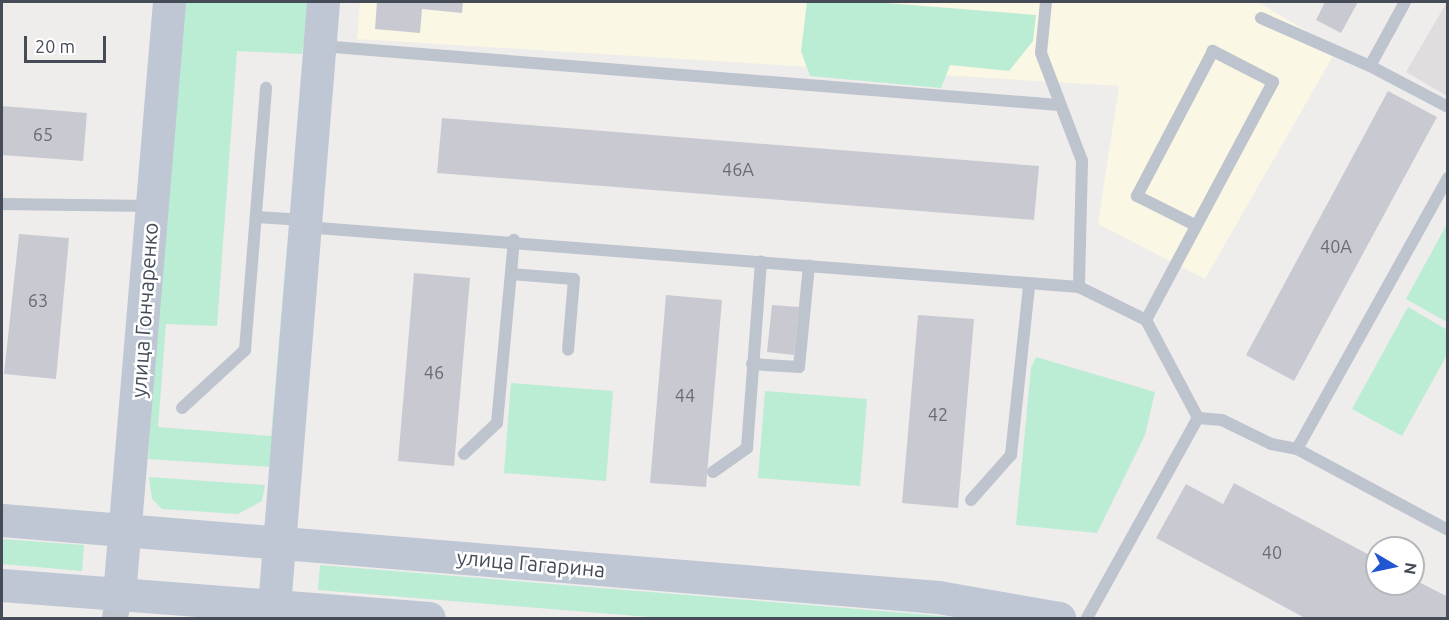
<!DOCTYPE html>
<meta charset="utf-8">
<style>
body{margin:0}
#map{position:relative;width:1449px;height:620px;overflow:hidden;background:#efecec;font-family:Ubuntu,sans-serif}
div>[style]{position:absolute}
.commercial>*{inset:0;background:#faf7e4}
.education>*{inset:0;background:#dfdddd}
.green>*{inset:0;background:#bbecd4}
.building>*{inset:0;background:#c9cad1}
.lane>*{height:12px;margin:-6px;padding:0 6px;transform-origin:6px;border-radius:6px;background:#bdc4ce}
.street>*{height:26px;margin:-13px;padding:0 13px;transform-origin:13px;border-radius:13px;background:#bdc4ce}
.secondary>*{height:33px;margin:-16.5px;padding:0 16.5px;transform-origin:16.5px;border-radius:16.5px;background:#bfc6d4}
span{translate:-50% -50%;white-space:nowrap;text-align:center;line-height:1.15;-webkit-text-stroke:5px #fff;paint-order:stroke}
.number-label{font-size:18px;color:#666c76}
.number-label span{-webkit-text-stroke-width:0}
.street-label{font-size:21px;color:#454c58}
.frame{position:absolute;inset:0;border:3px solid #454c58;pointer-events:none}
.north{position:absolute;left:1365px;top:536px;width:60px;height:60px;box-sizing:border-box;background:#fff;border:2px solid #b5b7bc;border-radius:50%;rotate:99deg;font-size:16px;font-weight:700;line-height:24px;text-align:center;color:#454c58}
.north::after{content:'';display:block;margin:auto;width:21px;height:27px;background:#2156d3;clip-path:polygon(50% 0,100% 100%,50% 72%,0 100%)}
.scale{position:absolute;left:24px;top:36px;width:82px;height:27px;box-sizing:border-box;border:3px solid #454c58;border-top:0;padding-left:8px;font-size:18px;line-height:21px;white-space:nowrap;color:#454c58;-webkit-text-stroke:4px #fff;paint-order:stroke}
</style>
<div id="map">
<div class="commercial">
<div style="clip-path:polygon(360px 2px,1258px 2px,1337px 49px,1205px 279px,1098px 224px,1119px 86px,357px 39px)"></div>
</div>
<div class="education">
<div style="clip-path:polygon(1447px 2px,1447px 96px,1406px 72px)"></div>
</div>
<div class="green">
<div style="clip-path:polygon(176px 2px,310px 2px,302px 54px,237px 51px,217px 326px,166px 324px,158px 427px,271px 436px,288px 232px,272px 467px,148px 459px)"></div>
<div style="clip-path:polygon(807px 2px,873px 2px,1036px 15px,1033px 41px,1009px 71px,950px 65px,941px 88px,810px 76px,801px 51px)"></div>
<div style="clip-path:polygon(1447px 224px,1447px 322px,1406px 299px)"></div>
<div style="clip-path:polygon(1408px 307px,1447px 330px,1448px 353px,1402px 436px,1352px 409px)"></div>
<div style="clip-path:polygon(1036px 357px,1155px 392px,1145px 435px,1097px 533px,1016px 525px,1031px 368px)"></div>
<div style="clip-path:polygon(511px 383px,613px 391px,606px 481px,504px 473px)"></div>
<div style="clip-path:polygon(765px 391px,867px 399px,860px 486px,758px 478px)"></div>
<div style="clip-path:polygon(149px 477px,265px 485px,262px 501px,238px 514px,162px 509px,152px 499px)"></div>
<div style="clip-path:polygon(2px 539px,84px 545px,82px 571px,2px 564px)"></div>
<div style="clip-path:polygon(320px 565px,967px 618px,661px 618px,318px 590px)"></div>
</div>
<div class="building">
<div style="clip-path:polygon(377px 2px,463px 2px,462px 13px,422px 9px,420px 33px,375px 29px)"></div>
<div style="clip-path:polygon(1325px 2px,1358px 2px,1341px 33px,1316px 20px)"></div>
<div style="clip-path:polygon(1388px 91px,1437px 117px,1294px 381px,1246px 355px)"></div>
<div style="clip-path:polygon(2px 106px,87px 113px,83px 161px,2px 155px)"></div>
<div style="clip-path:polygon(442px 118px,1039px 166px,1034px 220px,437px 173px)"></div>
<div style="clip-path:polygon(19px 234px,69px 238px,56px 379px,4px 374px)"></div>
<div style="clip-path:polygon(414px 273px,470px 278px,454px 466px,398px 461px)"></div>
<div style="clip-path:polygon(666px 295px,722px 300px,706px 487px,650px 483px)"></div>
<div style="clip-path:polygon(772px 305px,799px 307px,794px 355px,767px 352px)"></div>
<div style="clip-path:polygon(918px 315px,974px 319px,958px 508px,902px 503px)"></div>
<div style="clip-path:polygon(1234px 483px,1377px 559px,1377px 584px,1413px 584px,1413px 579px,1448px 597px,1448px 618px,1305px 618px,1156px 538px,1186px 484px,1223px 504px)"></div>
</div>
<div class="lane">
<div style="left:1046px;top:2px;width:51px;rotate:95.6deg"></div>
<div style="left:1041px;top:53px;width:116px;rotate:69.2deg"></div>
<div style="left:1082px;top:161px;width:126px;rotate:91.4deg"></div>
<div style="left:1405px;top:2px;width:73px;rotate:118.7deg"></div>
<div style="left:1370px;top:66px;width:88px;rotate:27.7deg"></div>
<div style="left:1261px;top:18px;width:119px;rotate:23.8deg"></div>
<div style="left:321px;top:46px;width:740px;rotate:4.57deg"></div>
<div style="left:2px;top:204px;width:149px;rotate:0.8deg"></div>
<div style="left:256px;top:217px;width:49px;rotate:3.5deg"></div>
<div style="left:305px;top:227px;width:776px;rotate:4.43deg"></div>
<div style="left:1079px;top:287px;width:75px;rotate:26.2deg"></div>
<div style="left:1146px;top:320px;width:111px;rotate:62deg"></div>
<div style="left:1198px;top:418px;width:24px;rotate:5deg"></div>
<div style="left:1222px;top:420px;width:55px;rotate:26.1deg"></div>
<div style="left:1271px;top:444px;width:26px;rotate:11deg"></div>
<div style="left:1297px;top:449px;width:171px;rotate:28.2deg"></div>
<div style="left:511px;top:274px;width:63px;rotate:4.5deg"></div>
<div style="left:574px;top:279px;width:71px;rotate:94.8deg"></div>
<div style="left:1146px;top:320px;width:270px;rotate:-61.9deg"></div>
<div style="left:1273px;top:82px;width:68px;rotate:-152.7deg"></div>
<div style="left:1213px;top:51px;width:164px;rotate:117.7deg"></div>
<div style="left:1137px;top:196px;width:65px;rotate:26.6deg"></div>
<div style="left:752px;top:364px;width:47px;rotate:3.7deg"></div>
<div style="left:799px;top:367px;width:102px;rotate:-84.4deg"></div>
<div style="left:182px;top:408px;width:86px;rotate:-42.6deg"></div>
<div style="left:245px;top:350px;width:263px;rotate:-85.4deg"></div>
<div style="left:1297px;top:449px;width:310px;rotate:-60.9deg"></div>
<div style="left:464px;top:454px;width:45px;rotate:-43.2deg"></div>
<div style="left:497px;top:423px;width:184px;rotate:-84.7deg"></div>
<div style="left:713px;top:472px;width:42px;rotate:-35.2deg"></div>
<div style="left:747px;top:448px;width:187px;rotate:-85.7deg"></div>
<div style="left:971px;top:500px;width:60px;rotate:-48.4deg"></div>
<div style="left:1011px;top:455px;width:170px;rotate:-83.9deg"></div>
<div style="left:1087px;top:618px;width:229px;rotate:-61deg"></div>
</div>
<div class="street">
<div style="left:115px;top:618px;width:23px;rotate:-80deg"></div>
</div>
<div class="secondary">
<div style="left:2px;top:520px;width:939px;rotate:4.7deg"></div>
<div style="left:938px;top:597px;width:123px;rotate:9.8deg"></div>
<div style="left:2px;top:585px;width:428px;rotate:4.4deg"></div>
<div style="left:119px;top:595px;width:595px;rotate:-85.18deg"></div>
<div style="left:274px;top:606px;width:606px;rotate:-85.36deg"></div>
</div>
<div class="number-label">
<span style="left:43px;top:134px">65</span>
<span style="left:738px;top:169px">46А</span>
<span style="left:1336px;top:246px">40А</span>
<span style="left:38px;top:300px">63</span>
<span style="left:434px;top:372px">46</span>
<span style="left:685px;top:395px">44</span>
<span style="left:938px;top:414px">42</span>
<span style="left:1272px;top:552px">40</span>
</div>
<div class="street-label">
<span style="left:144px;top:310px;rotate:-86deg">улица Гончаренко</span>
<span style="left:531px;top:563px;rotate:5deg">улица Гагарина</span>
</div>
<div class="frame"></div>
<div class="north">N</div>
<div class="scale">20 m</div>
</div>
